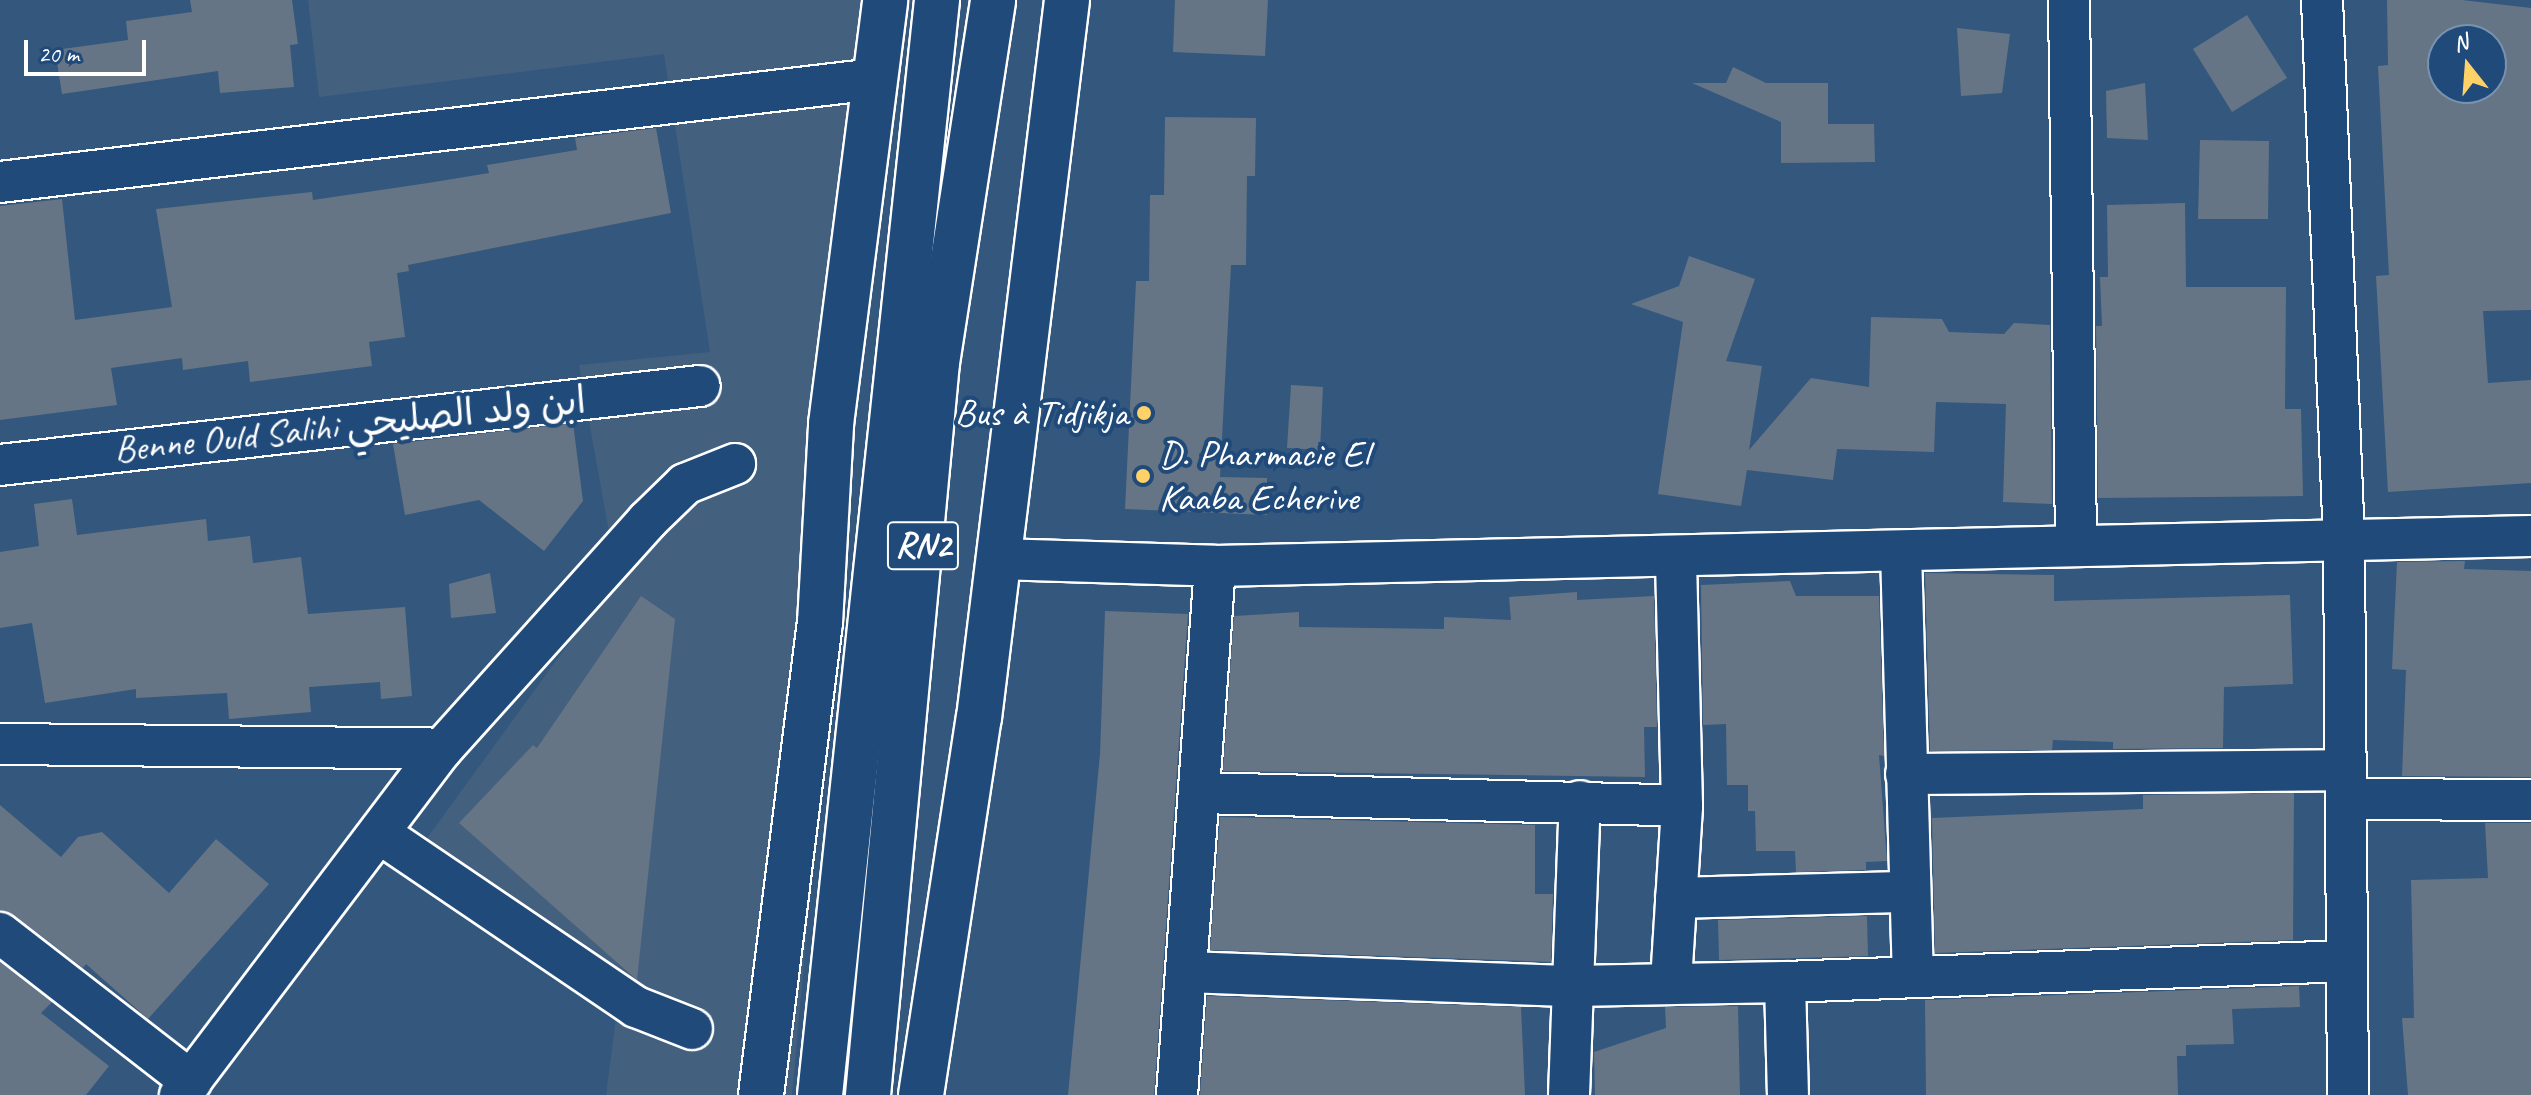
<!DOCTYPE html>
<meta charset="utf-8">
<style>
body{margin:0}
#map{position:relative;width:2531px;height:1095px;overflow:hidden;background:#34577d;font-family:Caveat,"Playpen Sans Arabic",sans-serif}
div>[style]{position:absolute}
.built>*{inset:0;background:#43607f}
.building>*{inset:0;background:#657585}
.roads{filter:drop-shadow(2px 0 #fff) drop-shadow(-2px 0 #fff) drop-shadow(0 2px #fff) drop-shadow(0 -2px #fff)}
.street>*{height:40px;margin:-20px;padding:0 20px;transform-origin:20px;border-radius:20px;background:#1f4a7a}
.highway>*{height:44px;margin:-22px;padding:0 22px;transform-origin:22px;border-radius:22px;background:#1f4a7a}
.dots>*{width:22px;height:22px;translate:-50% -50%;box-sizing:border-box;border:4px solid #1f4a7a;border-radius:50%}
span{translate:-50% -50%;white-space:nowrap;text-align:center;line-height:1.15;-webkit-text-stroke:8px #1f4a7a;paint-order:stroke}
.shield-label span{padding:2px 6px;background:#1f4a7a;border:2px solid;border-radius:6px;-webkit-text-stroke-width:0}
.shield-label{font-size:36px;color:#fff;font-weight:700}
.poi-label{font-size:38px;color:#fff}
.right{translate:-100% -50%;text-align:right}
.left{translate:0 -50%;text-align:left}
.street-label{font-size:38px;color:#fff}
.north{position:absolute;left:2427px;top:24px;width:80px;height:80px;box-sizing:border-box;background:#1f4a7a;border:2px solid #7992af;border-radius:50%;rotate:343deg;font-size:22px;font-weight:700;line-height:32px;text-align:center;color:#fff}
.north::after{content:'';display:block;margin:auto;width:28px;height:36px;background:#ffd166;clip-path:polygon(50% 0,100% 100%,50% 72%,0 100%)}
.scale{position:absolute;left:24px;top:40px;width:122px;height:36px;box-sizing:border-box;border:4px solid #fff;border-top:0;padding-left:10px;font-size:24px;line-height:28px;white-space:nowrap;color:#fff;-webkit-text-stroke:6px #1f4a7a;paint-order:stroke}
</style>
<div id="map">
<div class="built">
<div style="clip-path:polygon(308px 0,911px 0,860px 346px,792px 1095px,606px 1095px,616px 1017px,403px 871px,617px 577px,579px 365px,710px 352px,664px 54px,319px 97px)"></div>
</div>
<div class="building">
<div style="clip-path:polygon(190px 0,292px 0,298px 44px,290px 45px,294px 87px,220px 93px,218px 71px,62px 94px,55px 50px,128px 40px,126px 21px,192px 12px)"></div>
<div style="clip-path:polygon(1175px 0,1268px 0,1265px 56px,1173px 52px)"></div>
<div style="clip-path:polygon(evenodd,2387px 0,2462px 0,2531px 8px,2531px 310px,2483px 311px,2488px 383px,2531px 380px,2531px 483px,2388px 492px,2376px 276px,2389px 275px,2378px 66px,2388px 65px,2387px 0,2443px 40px,2491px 40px,2491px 88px,2443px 88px,2443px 40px)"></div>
<div style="clip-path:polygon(2247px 15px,2287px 78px,2232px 112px,2193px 49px)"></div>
<div style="clip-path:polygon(1957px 28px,2010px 34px,2002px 93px,1961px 96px)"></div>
<div style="clip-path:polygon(1733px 67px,1766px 83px,1828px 83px,1828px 124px,1874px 124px,1875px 162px,1781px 163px,1781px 122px,1692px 83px,1726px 83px)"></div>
<div style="clip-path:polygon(2145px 83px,2148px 140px,2107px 138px,2106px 91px)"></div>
<div style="clip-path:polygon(1165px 117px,1256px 118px,1255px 176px,1247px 176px,1246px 265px,1231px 265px,1220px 477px,1267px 478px,1267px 515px,1125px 509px,1136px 281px,1149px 281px,1150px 195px,1164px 195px)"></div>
<div style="clip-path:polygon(656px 128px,671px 213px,408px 265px,409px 271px,397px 273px,405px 337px,369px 342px,372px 366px,250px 382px,248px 361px,183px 370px,182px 358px,111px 368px,117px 405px,0 420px,0 206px,62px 199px,75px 320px,172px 307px,156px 209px,312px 192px,313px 200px,428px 183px,489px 173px,487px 165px,577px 150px,575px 138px)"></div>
<div style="clip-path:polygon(2200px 140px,2269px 141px,2268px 219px,2198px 219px)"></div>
<div style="clip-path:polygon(2185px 203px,2186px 287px,2286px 287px,2285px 409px,2301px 409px,2303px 496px,2098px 498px,2096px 326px,2102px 326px,2100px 277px,2108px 277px,2107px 205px)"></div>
<div style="clip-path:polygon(1689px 256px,1755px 279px,1726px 361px,1762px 366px,1749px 450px,1811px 378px,1869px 387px,1871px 317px,1942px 319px,1949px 332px,2004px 334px,2014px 323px,2050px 325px,2052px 504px,2003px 502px,2006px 404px,1936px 402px,1934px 452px,1837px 449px,1833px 480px,1747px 470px,1741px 506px,1658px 494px,1683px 322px,1631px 304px,1679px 286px)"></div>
<div style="clip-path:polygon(1291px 385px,1323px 387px,1320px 450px,1287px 448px)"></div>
<div style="clip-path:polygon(573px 423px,583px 501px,544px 551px,479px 500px,405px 515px,393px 444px)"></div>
<div style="clip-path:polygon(72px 499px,77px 535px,206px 519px,208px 541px,250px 536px,253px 563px,301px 557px,308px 614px,405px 607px,412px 696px,381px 699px,380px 682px,309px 687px,311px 712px,229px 719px,227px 693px,136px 698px,136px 689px,45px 703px,32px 623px,0 628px,0 552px,39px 546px,34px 504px)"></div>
<div style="clip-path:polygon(2465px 561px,2464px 569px,2531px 571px,2531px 777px,2402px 776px,2406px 670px,2392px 669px,2397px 562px)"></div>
<div style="clip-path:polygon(490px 573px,496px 613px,451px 618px,449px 584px)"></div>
<div style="clip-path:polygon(1925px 573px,2054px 575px,2054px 601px,2290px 595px,2293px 684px,2224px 687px,2223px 748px,2113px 749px,2113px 742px,2053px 740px,2052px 750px,1930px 751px)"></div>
<div style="clip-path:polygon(1790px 581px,1796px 596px,1879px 596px,1884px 756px,1879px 755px,1887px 861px,1866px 862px,1866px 870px,1796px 872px,1795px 851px,1756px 851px,1755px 811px,1748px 811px,1748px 785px,1727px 785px,1726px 724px,1703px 725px,1701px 585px)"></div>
<div style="clip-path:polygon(1577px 592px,1577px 600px,1654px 596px,1657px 727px,1644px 727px,1645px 777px,1223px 771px,1234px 616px,1299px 612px,1299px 627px,1444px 629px,1444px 617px,1511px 620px,1509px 597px)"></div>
<div style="clip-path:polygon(641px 596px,675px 619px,637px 980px,459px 823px,533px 745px,537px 748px)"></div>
<div style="clip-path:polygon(1105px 611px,1188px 614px,1154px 1095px,1068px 1095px,1100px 754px)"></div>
<div style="clip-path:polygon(2294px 793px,2293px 940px,1935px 953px,1932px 818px,2143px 809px,2143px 795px)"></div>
<div style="clip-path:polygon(0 805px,61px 857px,78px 837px,102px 832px,169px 893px,216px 839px,269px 884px,148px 1019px,86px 964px,83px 968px,14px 915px,0 910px)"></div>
<div style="clip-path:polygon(1220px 817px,1535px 825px,1535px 894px,1553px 894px,1551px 962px,1210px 950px)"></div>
<div style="clip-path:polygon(2485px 823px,2531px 823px,2531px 1095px,2408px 1095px,2402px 1018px,2414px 1018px,2411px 880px,2488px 878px)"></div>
<div style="clip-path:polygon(1867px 916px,1868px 956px,1719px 960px,1718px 920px)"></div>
<div style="clip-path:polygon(0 962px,52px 1002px,41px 1013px,109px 1066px,86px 1095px,0 1095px)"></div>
<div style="clip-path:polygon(2299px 986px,2300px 1007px,2232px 1009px,2234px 1044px,2186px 1045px,2186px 1056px,2177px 1056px,2178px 1095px,1926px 1095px,1925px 1000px)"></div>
<div style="clip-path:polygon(1207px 996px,1521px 1007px,1525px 1095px,1200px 1095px)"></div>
<div style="clip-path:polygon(1738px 1006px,1740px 1095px,1595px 1095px,1594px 1052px,1666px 1028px,1665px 1007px)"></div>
</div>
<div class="roads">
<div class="street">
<div style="left:2069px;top:0;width:543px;rotate:89.26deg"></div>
<div style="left:2322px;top:0;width:541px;rotate:87.67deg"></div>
<div style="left:2344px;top:541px;width:554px;rotate:89.59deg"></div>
<div style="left:0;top:182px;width:882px;rotate:-6.71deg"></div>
<div style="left:0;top:465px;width:704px;rotate:-6.44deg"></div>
<div style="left:1901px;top:551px;width:424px;rotate:88.4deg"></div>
<div style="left:998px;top:559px;width:217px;rotate:1.8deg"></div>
<div style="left:1215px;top:566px;width:1316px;rotate:-1.31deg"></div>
<div style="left:0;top:744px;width:442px;rotate:0.6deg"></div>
<div style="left:1906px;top:774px;width:440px;rotate:-0.5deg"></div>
<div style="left:1200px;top:793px;width:482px;rotate:1.5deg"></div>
<div style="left:2346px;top:799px;width:185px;rotate:0.3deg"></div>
<div style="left:379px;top:833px;width:310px;rotate:34.1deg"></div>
<div style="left:636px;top:1007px;width:60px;rotate:21.4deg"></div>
<div style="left:1676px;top:898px;width:234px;rotate:-1.5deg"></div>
<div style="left:0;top:933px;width:242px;rotate:37.8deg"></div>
<div style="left:1186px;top:972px;width:387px;rotate:2.1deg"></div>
<div style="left:1573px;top:986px;width:212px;rotate:-1.1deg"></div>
<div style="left:1785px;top:982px;width:113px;rotate:88.5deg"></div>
<div style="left:1671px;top:982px;width:176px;rotate:-86.4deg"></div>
<div style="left:1682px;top:806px;width:250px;rotate:-91.4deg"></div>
<div style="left:1785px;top:982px;width:562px;rotate:-2.14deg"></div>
<div style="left:180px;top:1095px;width:434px;rotate:-52.9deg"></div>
<div style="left:442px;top:749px;width:307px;rotate:-48deg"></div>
<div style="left:647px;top:521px;width:53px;rotate:-44.2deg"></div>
<div style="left:685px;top:484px;width:54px;rotate:-21.8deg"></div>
<div style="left:1177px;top:1095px;width:530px;rotate:-85.89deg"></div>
<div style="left:1569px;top:1095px;width:294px;rotate:-87.9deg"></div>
</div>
<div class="highway">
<div style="left:761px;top:1095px;width:476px;rotate:-82.9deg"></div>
<div style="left:820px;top:623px;width:199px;rotate:-86.8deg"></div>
<div style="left:831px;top:424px;width:427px;rotate:-82.7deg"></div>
<div style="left:820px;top:1095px;width:1101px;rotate:-83.9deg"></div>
<div style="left:868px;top:1095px;width:735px;rotate:-84.62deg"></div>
<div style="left:937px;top:363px;width:367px;rotate:-81.2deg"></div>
<div style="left:921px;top:1095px;width:381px;rotate:-81.3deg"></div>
<div style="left:979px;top:718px;width:723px;rotate:-83.01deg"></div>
</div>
</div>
<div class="dots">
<div style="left:1144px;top:413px;background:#ffd166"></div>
<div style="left:1143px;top:476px;background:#ffd166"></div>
</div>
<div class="shield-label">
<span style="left:923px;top:546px">RN2</span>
</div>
<div class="poi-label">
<span class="right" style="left:1128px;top:413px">Bus à Tidjikja</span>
<span class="left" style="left:1159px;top:476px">D. Pharmacie El<br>Kaaba Echerive</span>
</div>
<div class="street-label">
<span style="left:350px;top:425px;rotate:-6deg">Benne Ould Salihi ابن ولد الصليحي</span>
</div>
<div class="north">N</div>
<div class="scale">20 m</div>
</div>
